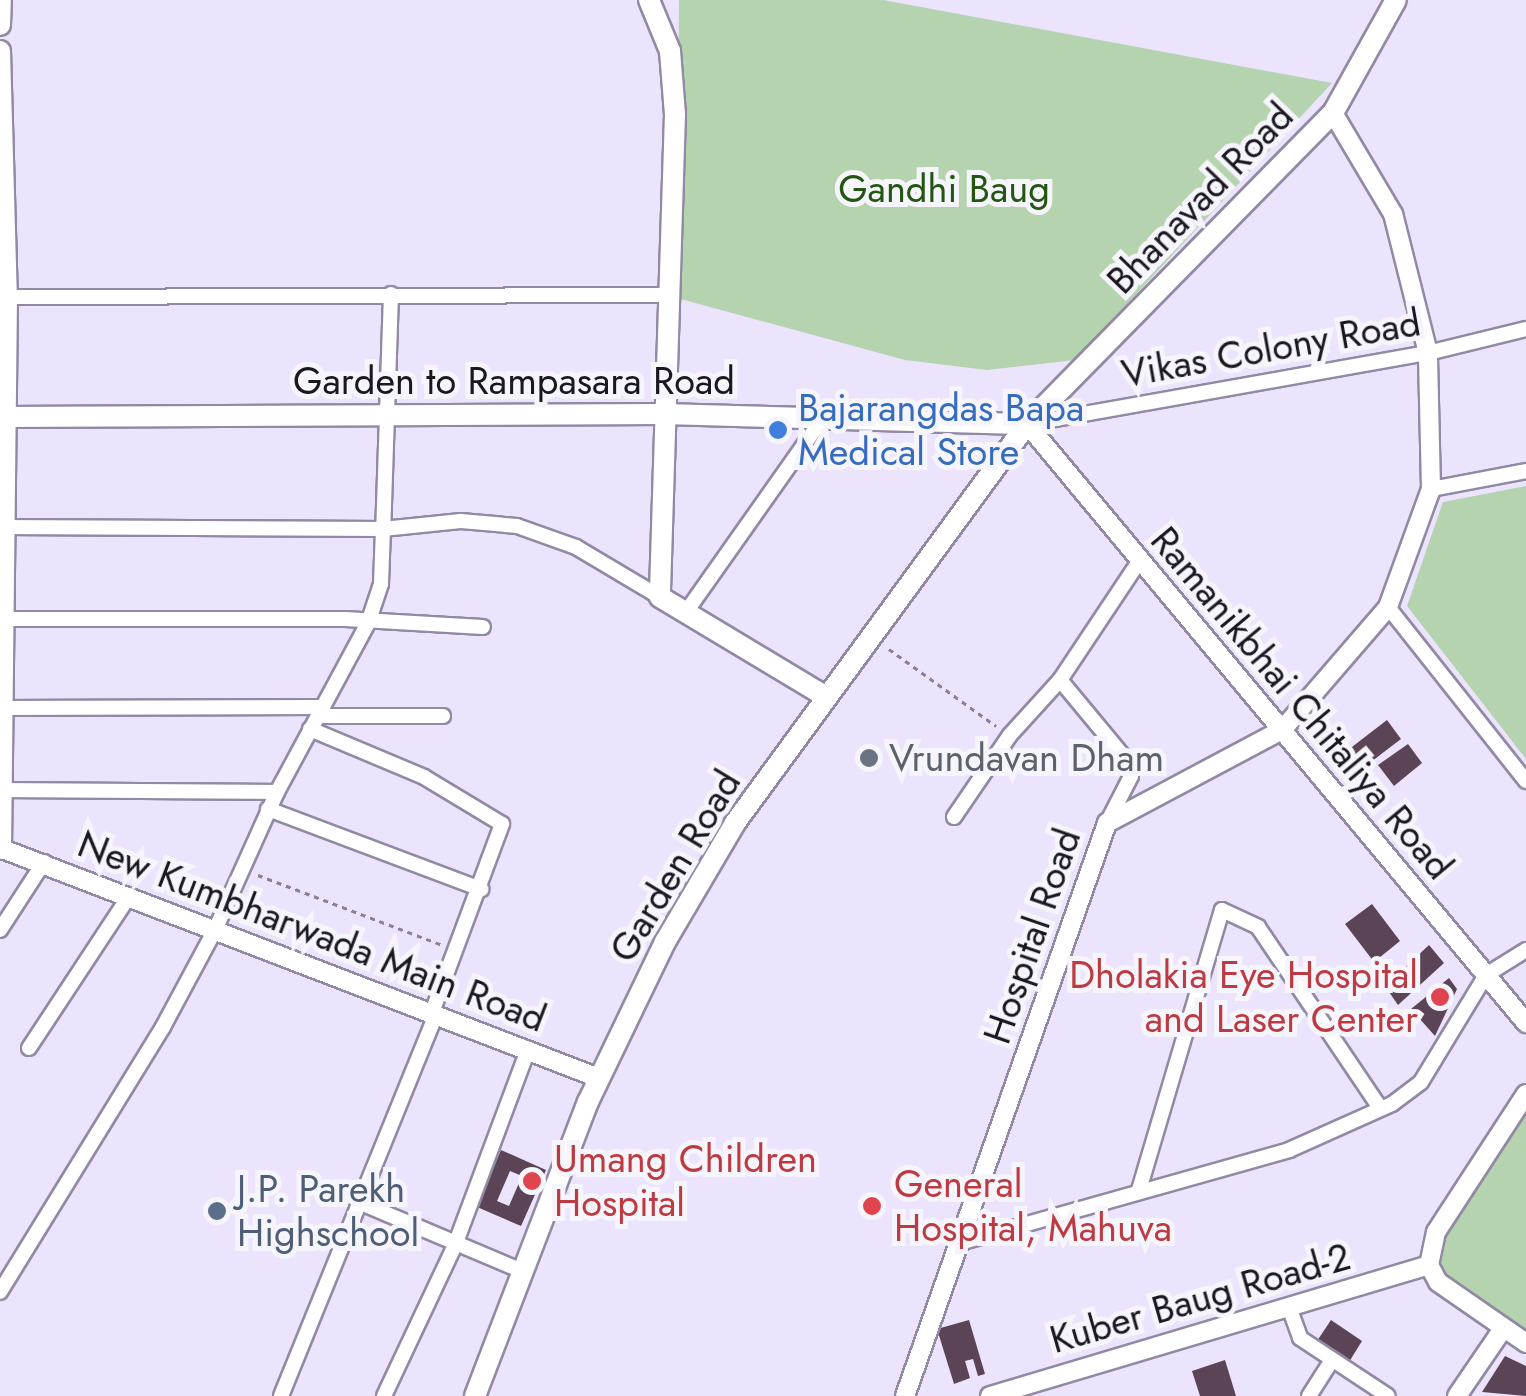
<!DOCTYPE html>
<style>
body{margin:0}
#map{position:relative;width:1526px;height:1396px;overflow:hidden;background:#ece4fc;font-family:Jost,sans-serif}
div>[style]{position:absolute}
.green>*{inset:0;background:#b5d3ae}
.building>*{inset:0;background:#5b4456}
.path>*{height:2.5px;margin-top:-1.25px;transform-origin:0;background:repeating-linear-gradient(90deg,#888294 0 5px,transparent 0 10px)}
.roads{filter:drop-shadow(2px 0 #9289a4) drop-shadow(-2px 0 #9289a4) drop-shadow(0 2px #9289a4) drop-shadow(0 -2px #9289a4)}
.minor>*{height:14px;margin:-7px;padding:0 7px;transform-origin:7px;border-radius:7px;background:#fff}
.tertiary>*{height:18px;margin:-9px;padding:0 9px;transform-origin:9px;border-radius:9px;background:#fff}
.secondary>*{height:20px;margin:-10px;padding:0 10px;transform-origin:10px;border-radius:10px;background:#fff}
.dots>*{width:28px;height:28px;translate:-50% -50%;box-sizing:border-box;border:5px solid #f6f5fb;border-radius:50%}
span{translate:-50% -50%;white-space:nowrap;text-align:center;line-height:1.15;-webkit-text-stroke:10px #f6f5fb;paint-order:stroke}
.park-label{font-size:38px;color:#235613}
.street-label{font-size:38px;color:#1a1721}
.shop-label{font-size:38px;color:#366cbe}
.left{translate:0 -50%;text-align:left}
.worship-label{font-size:38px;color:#5b616d}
.health-label{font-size:38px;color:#be3a42}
.right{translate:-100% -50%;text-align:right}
.service-label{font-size:38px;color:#4e5e75}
</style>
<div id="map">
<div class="green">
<div style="clip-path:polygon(679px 0,883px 0,1332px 83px,1075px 360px,987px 370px,905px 360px,677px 298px)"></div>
<div style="clip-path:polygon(1526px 486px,1526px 759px,1407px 606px,1443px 502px)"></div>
<div style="clip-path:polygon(1526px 1099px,1526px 1341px,1432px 1266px,1436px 1233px)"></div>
</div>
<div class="building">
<div style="clip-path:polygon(1387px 720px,1401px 739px,1363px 768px,1348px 750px)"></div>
<div style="clip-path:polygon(1408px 744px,1422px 763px,1394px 786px,1378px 765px)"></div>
<div style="clip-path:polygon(1372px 904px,1400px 941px,1374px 962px,1345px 924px)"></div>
<div style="clip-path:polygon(1429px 945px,1444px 963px,1398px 1005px,1385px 986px)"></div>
<div style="clip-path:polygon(1449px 978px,1457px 989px,1435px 1036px,1411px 1009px)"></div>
<div style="clip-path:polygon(evenodd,501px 1150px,546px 1170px,521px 1226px,477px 1207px,501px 1150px,510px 1171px,522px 1176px,509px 1206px,497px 1201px,510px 1171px)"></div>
<div style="clip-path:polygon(969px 1320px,985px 1374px,978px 1376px,973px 1359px,965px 1361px,970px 1378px,954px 1384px,937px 1329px)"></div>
<div style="clip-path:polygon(1331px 1320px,1362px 1341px,1349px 1362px,1317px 1341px)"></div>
<div style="clip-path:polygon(1505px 1356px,1526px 1366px,1526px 1396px,1482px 1392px)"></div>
<div style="clip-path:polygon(1225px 1360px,1236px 1396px,1200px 1396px,1192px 1371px)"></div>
</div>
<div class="path">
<div style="left:889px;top:649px;width:132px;rotate:35.7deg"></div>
<div style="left:258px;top:875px;width:197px;rotate:20.8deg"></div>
</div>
<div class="roads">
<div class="minor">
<div style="left:391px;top:294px;width:235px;rotate:91.9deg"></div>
<div style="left:383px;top:529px;width:78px;rotate:-5.9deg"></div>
<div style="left:461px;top:521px;width:56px;rotate:5.1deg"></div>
<div style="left:517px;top:526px;width:63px;rotate:19.6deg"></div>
<div style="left:576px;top:547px;width:98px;rotate:30.8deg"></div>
<div style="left:1px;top:297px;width:665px;rotate:-0.17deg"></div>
<div style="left:1028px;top:424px;width:406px;rotate:-10.1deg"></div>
<div style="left:1428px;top:353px;width:101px;rotate:-13.8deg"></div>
<div style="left:1431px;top:489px;width:97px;rotate:-10.7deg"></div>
<div style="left:0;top:527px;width:383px;rotate:0.3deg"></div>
<div style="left:383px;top:529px;width:55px;rotate:92.1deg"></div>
<div style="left:381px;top:584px;width:41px;rotate:108.4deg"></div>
<div style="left:368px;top:623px;width:192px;rotate:118.3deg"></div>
<div style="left:277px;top:792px;width:149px;rotate:114.2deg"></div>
<div style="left:216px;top:928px;width:112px;rotate:118.2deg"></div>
<div style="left:163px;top:1027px;width:311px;rotate:121.6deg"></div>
<div style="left:1388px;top:607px;width:222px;rotate:51.6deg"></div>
<div style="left:686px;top:612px;width:236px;rotate:-54.8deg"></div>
<div style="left:0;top:619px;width:345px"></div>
<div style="left:345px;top:619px;width:138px;rotate:3.3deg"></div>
<div style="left:0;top:708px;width:322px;rotate:-0.2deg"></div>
<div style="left:318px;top:716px;width:125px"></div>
<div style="left:310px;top:729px;width:124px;rotate:22.8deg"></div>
<div style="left:424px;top:777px;width:91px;rotate:31.1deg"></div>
<div style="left:502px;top:824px;width:201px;rotate:110.4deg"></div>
<div style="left:2px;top:790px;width:275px;rotate:0.4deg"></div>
<div style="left:268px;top:809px;width:228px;rotate:20.6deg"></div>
<div style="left:954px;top:817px;width:99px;rotate:-55.7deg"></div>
<div style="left:1010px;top:735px;width:74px;rotate:-47.7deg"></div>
<div style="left:1107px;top:823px;width:53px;rotate:-62.9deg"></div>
<div style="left:1131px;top:776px;width:20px;rotate:-110deg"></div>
<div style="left:1124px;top:757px;width:100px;rotate:-129.7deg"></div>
<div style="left:1060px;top:680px;width:144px;rotate:-56.3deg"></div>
<div style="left:0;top:930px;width:81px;rotate:-57.1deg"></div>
<div style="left:29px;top:1048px;width:183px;rotate:-56.6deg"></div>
<div style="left:1139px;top:1190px;width:292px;rotate:-73.5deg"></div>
<div style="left:1222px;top:910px;width:40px;rotate:25deg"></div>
<div style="left:1258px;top:927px;width:218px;rotate:56deg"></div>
<div style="left:361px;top:1203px;width:175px;rotate:22.9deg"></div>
<div style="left:959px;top:1243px;width:343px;rotate:-15.7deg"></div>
<div style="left:1289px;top:1150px;width:113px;rotate:-24.1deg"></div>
<div style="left:1392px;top:1104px;width:36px;rotate:-37deg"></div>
<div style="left:1421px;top:1082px;width:125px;rotate:-58.7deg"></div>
<div style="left:1486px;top:975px;width:47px;rotate:-32deg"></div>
<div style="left:1289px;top:1307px;width:33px;rotate:70deg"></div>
<div style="left:1300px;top:1338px;width:105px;rotate:33.4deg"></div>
<div style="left:281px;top:1396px;width:412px;rotate:-67.9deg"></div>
<div style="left:384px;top:1396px;width:167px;rotate:-64.8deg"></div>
<div style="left:455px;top:1245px;width:208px;rotate:-69.5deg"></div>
<div style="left:1309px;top:1396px;width:43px;rotate:-57.4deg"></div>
</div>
<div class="tertiary">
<div style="left:1027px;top:424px;width:780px;rotate:50.2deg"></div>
<div style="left:0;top:848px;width:642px;rotate:21.01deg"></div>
<div style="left:1526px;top:1094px;width:165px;rotate:123.1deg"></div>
<div style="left:1436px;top:1232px;width:34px;rotate:102deg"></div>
<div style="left:1429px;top:1265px;width:19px;rotate:62deg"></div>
<div style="left:1438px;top:1282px;width:107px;rotate:34.7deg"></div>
<div style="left:905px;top:1396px;width:608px;rotate:-70.58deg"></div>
<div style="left:1107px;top:823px;width:198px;rotate:-28deg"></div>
<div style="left:1282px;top:730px;width:162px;rotate:-49.2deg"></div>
<div style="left:1388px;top:607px;width:126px;rotate:-70deg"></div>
<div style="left:1431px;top:489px;width:136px;rotate:-91.3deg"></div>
<div style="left:1428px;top:353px;width:143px;rotate:-104.1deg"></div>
<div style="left:1393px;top:214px;width:117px;rotate:-120.7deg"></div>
<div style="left:990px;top:1396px;width:458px;rotate:-16.6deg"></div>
<div style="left:1457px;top:1396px;width:80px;rotate:-55.7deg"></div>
</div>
<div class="secondary">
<div style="left:649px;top:0;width:55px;rotate:67.6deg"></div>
<div style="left:670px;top:51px;width:63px;rotate:85.5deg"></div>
<div style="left:675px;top:114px;width:483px;rotate:91.8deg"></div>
<div style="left:660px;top:597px;width:192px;rotate:31deg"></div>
<div style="left:0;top:25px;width:25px;rotate:-88deg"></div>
<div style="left:0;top:51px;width:245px;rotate:88.4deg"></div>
<div style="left:7px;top:296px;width:553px;rotate:90.62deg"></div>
<div style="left:0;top:417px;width:664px;rotate:-0.26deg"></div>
<div style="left:664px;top:414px;width:363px;rotate:1.6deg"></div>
<div style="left:475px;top:1396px;width:315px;rotate:-69deg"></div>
<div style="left:588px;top:1102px;width:178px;rotate:-64.3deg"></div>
<div style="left:665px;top:942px;width:138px;rotate:-59.5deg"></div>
<div style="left:735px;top:823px;width:494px;rotate:-53.8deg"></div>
<div style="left:1027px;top:424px;width:436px;rotate:-45.5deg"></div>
<div style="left:1333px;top:113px;width:129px;rotate:-60.9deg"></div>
</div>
</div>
<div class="dots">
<div style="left:778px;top:430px;background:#3f7fe0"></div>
<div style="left:869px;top:758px;background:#6b7280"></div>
<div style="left:1440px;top:997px;background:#e0444e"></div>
<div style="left:532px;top:1181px;background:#e0444e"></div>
<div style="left:872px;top:1206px;background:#e0444e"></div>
<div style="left:217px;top:1211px;background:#5c6f8a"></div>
</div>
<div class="park-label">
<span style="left:944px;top:189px">Gandhi Baug</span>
</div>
<div class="street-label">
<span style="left:1200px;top:198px;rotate:-46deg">Bhanavad Road</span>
<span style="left:1271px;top:348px;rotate:-10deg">Vikas Colony Road</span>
<span style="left:514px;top:381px">Garden to Rampasara Road</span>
<span style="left:1302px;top:703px;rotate:50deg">Ramanikbhai Chitaliya Road</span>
<span style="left:675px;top:866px;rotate:-59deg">Garden Road</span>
<span style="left:312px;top:931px;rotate:21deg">New Kumbharwada Main Road</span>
<span style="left:1032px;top:936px;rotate:-71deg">Hospital Road</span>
<span style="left:1200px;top:1298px;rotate:-16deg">Kuber Baug Road-2</span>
</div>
<div class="shop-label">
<span class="left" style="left:798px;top:430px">Bajarangdas Bapa<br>Medical Store</span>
</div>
<div class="worship-label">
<span class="left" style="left:889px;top:758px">Vrundavan Dham</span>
</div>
<div class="health-label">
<span class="right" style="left:1418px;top:997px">Dholakia Eye Hospital<br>and Laser Center</span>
<span class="left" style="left:554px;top:1181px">Umang Children<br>Hospital</span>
<span class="left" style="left:894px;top:1206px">General<br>Hospital, Mahuva</span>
</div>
<div class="service-label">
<span class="left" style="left:237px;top:1211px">J.P. Parekh<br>Highschool</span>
</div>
</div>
